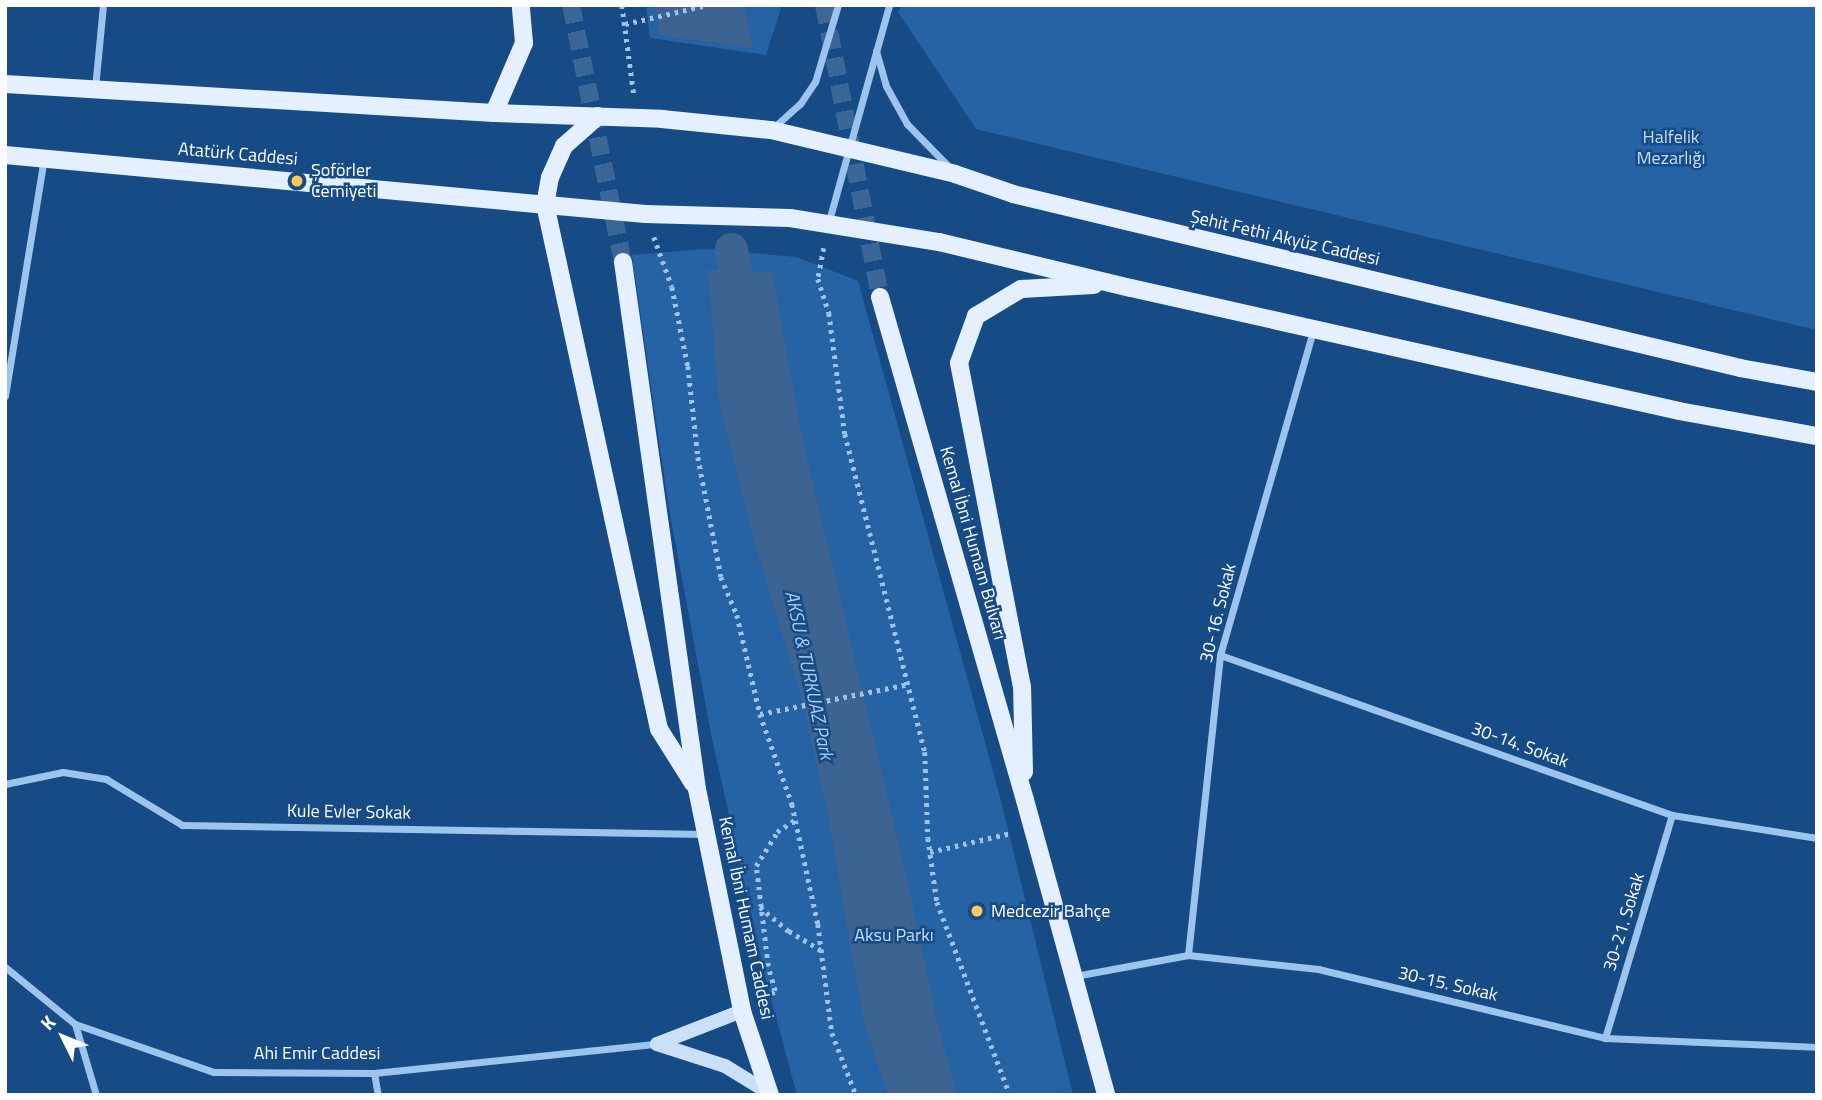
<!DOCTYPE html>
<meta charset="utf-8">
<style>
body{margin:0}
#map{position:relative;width:1822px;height:1100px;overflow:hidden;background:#174b86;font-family:"Titillium Web",sans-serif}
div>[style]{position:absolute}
.green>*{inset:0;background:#2663a4}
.water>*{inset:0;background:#3d6490}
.canal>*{height:33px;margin:-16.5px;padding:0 16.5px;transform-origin:16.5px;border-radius:16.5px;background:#3d6490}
.primary-tunnel>*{height:18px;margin-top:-9px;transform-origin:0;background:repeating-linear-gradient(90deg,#3a6698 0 18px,transparent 0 27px)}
.path>*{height:4.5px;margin-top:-2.25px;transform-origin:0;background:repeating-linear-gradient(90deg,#9dc4ed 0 3.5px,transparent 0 8.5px)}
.street>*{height:7px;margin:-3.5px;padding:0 3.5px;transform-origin:3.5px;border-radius:3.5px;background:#9dc4ed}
.secondary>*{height:14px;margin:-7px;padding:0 7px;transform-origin:7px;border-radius:7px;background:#cae0f9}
.primary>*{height:18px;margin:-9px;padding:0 9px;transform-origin:9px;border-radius:9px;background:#e4efff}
.dots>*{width:19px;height:19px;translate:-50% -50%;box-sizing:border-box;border:4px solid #174b86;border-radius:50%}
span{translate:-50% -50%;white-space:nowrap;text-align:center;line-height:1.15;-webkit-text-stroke:5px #174b86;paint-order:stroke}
.park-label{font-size:18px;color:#c3defa}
.street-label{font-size:18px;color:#fff}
.poi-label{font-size:18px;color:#fff}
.left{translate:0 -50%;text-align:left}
.water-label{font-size:19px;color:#a9cef5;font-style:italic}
.frame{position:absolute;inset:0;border:7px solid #fff;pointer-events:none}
.north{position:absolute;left:28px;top:1002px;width:70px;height:70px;-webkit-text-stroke:5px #174b86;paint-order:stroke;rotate:313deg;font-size:19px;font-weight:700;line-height:28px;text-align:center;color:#fff}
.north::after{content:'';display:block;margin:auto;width:24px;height:32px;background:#fff;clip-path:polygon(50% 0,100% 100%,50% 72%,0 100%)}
</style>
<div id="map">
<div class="green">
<div style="clip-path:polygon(646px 5px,782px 5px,766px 55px,650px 38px)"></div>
<div style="clip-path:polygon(901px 5px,1817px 5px,1817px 330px,976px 129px,898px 12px)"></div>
<div style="clip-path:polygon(705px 249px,796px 257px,858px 281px,1000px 797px,1073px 1095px,797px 1095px,766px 980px,712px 739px,669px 509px,632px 255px)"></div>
</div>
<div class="water">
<div style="clip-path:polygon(654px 5px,744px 5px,753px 48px,660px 35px)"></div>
<div style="clip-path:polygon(708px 270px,772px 272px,802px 438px,907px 879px,937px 1021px,957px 1095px,888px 1095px,864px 1022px,826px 804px,801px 695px,757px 551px,719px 403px)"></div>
</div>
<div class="canal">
<div style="left:731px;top:249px;width:68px;rotate:80.7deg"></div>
</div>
<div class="primary-tunnel">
<div style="left:571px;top:5px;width:262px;rotate:78.6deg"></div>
<div style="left:824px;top:5px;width:297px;rotate:79.1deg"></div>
</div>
<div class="path">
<div style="left:622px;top:5px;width:91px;rotate:82.4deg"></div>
<div style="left:625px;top:24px;width:84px;rotate:-13deg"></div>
<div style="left:654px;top:237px;width:53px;rotate:70.2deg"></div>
<div style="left:672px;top:287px;width:81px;rotate:78.6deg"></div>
<div style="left:688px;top:366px;width:92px;rotate:83.7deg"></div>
<div style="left:698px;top:457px;width:122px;rotate:79.1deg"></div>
<div style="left:721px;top:577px;width:41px;rotate:67.2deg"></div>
<div style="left:737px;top:615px;width:102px;rotate:76.9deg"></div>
<div style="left:760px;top:714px;width:96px;rotate:70.4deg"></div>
<div style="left:792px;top:804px;width:123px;rotate:77.8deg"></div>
<div style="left:818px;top:924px;width:110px;rotate:82.7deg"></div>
<div style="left:832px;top:1033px;width:66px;rotate:68.8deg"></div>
<div style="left:824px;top:248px;width:32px;rotate:101deg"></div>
<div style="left:818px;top:279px;width:36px;rotate:72deg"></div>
<div style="left:829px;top:313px;width:122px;rotate:82.5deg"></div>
<div style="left:845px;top:434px;width:328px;rotate:75.9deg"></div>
<div style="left:925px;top:752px;width:86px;rotate:88deg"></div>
<div style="left:928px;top:838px;width:65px;rotate:82deg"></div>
<div style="left:937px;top:902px;width:206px;rotate:69.3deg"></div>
<div style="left:760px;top:714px;width:152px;rotate:-11.4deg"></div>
<div style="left:930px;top:852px;width:83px;rotate:-13.2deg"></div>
<div style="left:760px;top:907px;width:38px;rotate:40deg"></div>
<div style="left:789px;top:931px;width:37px;rotate:31deg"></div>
<div style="left:764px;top:998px;width:13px;rotate:-32deg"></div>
<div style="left:775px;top:991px;width:26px;rotate:-106deg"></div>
<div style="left:768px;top:966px;width:101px;rotate:-96.8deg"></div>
<div style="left:756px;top:866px;width:40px;rotate:-58deg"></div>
<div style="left:777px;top:832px;width:22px;rotate:-34deg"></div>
</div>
<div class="street">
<div style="left:876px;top:51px;width:36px;rotate:74deg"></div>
<div style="left:886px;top:86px;width:43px;rotate:61.1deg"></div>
<div style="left:907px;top:124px;width:63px;rotate:45.6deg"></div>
<div style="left:95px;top:88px;width:83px;rotate:-84.5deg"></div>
<div style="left:773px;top:128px;width:36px;rotate:-42deg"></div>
<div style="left:800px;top:104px;width:27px;rotate:-56deg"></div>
<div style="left:815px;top:82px;width:80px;rotate:-73.4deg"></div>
<div style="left:828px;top:224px;width:227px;rotate:-74.4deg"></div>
<div style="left:5px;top:396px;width:241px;rotate:-80.7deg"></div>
<div style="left:1220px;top:655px;width:479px;rotate:19.5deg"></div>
<div style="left:1672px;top:815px;width:147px;rotate:9deg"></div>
<div style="left:5px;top:784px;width:59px;rotate:-11.7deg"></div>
<div style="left:63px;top:772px;width:44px;rotate:9.2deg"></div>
<div style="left:106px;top:779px;width:89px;rotate:31.2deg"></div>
<div style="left:182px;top:825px;width:522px;rotate:0.99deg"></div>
<div style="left:1188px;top:955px;width:302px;rotate:-83.9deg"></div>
<div style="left:1220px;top:655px;width:338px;rotate:-74deg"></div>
<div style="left:5px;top:967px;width:90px;rotate:39.2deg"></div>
<div style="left:75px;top:1024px;width:147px;rotate:19.1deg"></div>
<div style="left:214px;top:1072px;width:160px;rotate:0.4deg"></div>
<div style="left:374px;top:1073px;width:284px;rotate:-5.9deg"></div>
<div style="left:1075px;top:976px;width:115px;rotate:-10.5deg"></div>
<div style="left:1188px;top:955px;width:131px;rotate:6.1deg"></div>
<div style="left:1318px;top:969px;width:295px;rotate:13.5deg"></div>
<div style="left:1605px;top:1038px;width:212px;rotate:2.4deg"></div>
<div style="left:75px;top:1024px;width:74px;rotate:73.5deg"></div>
<div style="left:1605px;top:1038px;width:233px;rotate:-73.3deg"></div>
<div style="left:374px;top:1073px;width:22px;rotate:80deg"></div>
</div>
<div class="secondary">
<div style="left:657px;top:1044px;width:71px;rotate:17.9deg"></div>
<div style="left:725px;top:1066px;width:52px;rotate:31.5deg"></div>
<div style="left:657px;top:1044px;width:91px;rotate:-21.2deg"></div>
</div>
<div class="primary">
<div style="left:5px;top:84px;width:490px;rotate:3.4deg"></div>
<div style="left:494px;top:113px;width:168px;rotate:2deg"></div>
<div style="left:662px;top:119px;width:110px;rotate:5.8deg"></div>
<div style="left:771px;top:130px;width:189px;rotate:13.4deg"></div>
<div style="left:955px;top:174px;width:61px;rotate:19deg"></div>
<div style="left:1013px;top:194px;width:748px;rotate:13.46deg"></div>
<div style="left:1740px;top:368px;width:78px;rotate:10.3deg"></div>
<div style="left:494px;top:113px;width:76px;rotate:-66.8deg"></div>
<div style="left:524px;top:43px;width:38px;rotate:-95deg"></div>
<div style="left:598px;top:116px;width:45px;rotate:138.6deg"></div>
<div style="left:564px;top:146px;width:34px;rotate:114deg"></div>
<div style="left:550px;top:177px;width:27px;rotate:100deg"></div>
<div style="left:545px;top:204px;width:537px;rotate:77.75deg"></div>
<div style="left:659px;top:729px;width:64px;rotate:57.8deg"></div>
<div style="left:5px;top:155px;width:643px;rotate:5.27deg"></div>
<div style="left:645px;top:214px;width:145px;rotate:1.6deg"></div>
<div style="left:790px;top:218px;width:151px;rotate:9.2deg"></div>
<div style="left:939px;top:242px;width:197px;rotate:13.5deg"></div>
<div style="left:1131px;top:288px;width:562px;rotate:12.65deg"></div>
<div style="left:1679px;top:411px;width:140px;rotate:10.3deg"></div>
<div style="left:623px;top:262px;width:532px;rotate:82.01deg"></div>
<div style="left:697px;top:789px;width:227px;rotate:78.5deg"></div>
<div style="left:742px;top:1011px;width:89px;rotate:71.6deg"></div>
<div style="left:880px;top:297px;width:523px;rotate:73.92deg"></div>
<div style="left:1025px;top:800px;width:306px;rotate:74.6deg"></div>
<div style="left:1024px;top:772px;width:85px;rotate:-91.3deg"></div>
<div style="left:1022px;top:687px;width:330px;rotate:-101deg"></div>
<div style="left:959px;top:363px;width:50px;rotate:-70.1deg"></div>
<div style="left:976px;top:316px;width:52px;rotate:-31deg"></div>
<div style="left:1021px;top:289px;width:73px;rotate:-3.1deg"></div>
</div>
<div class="dots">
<div style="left:297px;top:181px;background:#ffca5a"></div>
<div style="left:977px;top:911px;background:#ffca5a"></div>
</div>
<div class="park-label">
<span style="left:1671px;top:148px">Halfelik<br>Mezarlığı</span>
<span style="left:894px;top:935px">Aksu Parkı</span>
</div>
<div class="street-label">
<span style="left:238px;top:154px;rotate:5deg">Atatürk Caddesi</span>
<span style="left:1285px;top:238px;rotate:13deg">Şehit Fethi Akyüz Caddesi</span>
<span style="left:973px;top:543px;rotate:74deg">Kemal İbni Humam Bulvarı</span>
<span style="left:1218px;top:613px;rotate:-76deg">30-16. Sokak</span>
<span style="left:1520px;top:745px;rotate:20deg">30-14. Sokak</span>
<span style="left:349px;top:812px;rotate:1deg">Kule Evler Sokak</span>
<span style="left:746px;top:918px;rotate:78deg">Kemal İbni Humam Caddesi</span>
<span style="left:1624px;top:922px;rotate:-73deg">30-21. Sokak</span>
<span style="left:1448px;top:984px;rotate:13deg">30-15. Sokak</span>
<span style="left:317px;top:1053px">Ahi Emir Caddesi</span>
</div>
<div class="poi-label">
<span class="left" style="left:311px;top:181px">Şoförler<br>Cemiyeti</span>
<span class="left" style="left:991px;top:911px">Medcezir Bahçe</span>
</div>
<div class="water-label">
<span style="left:810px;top:675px;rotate:78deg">AKSU &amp; TURKUAZ Park</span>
</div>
<div class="frame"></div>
<div class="north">K</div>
</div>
